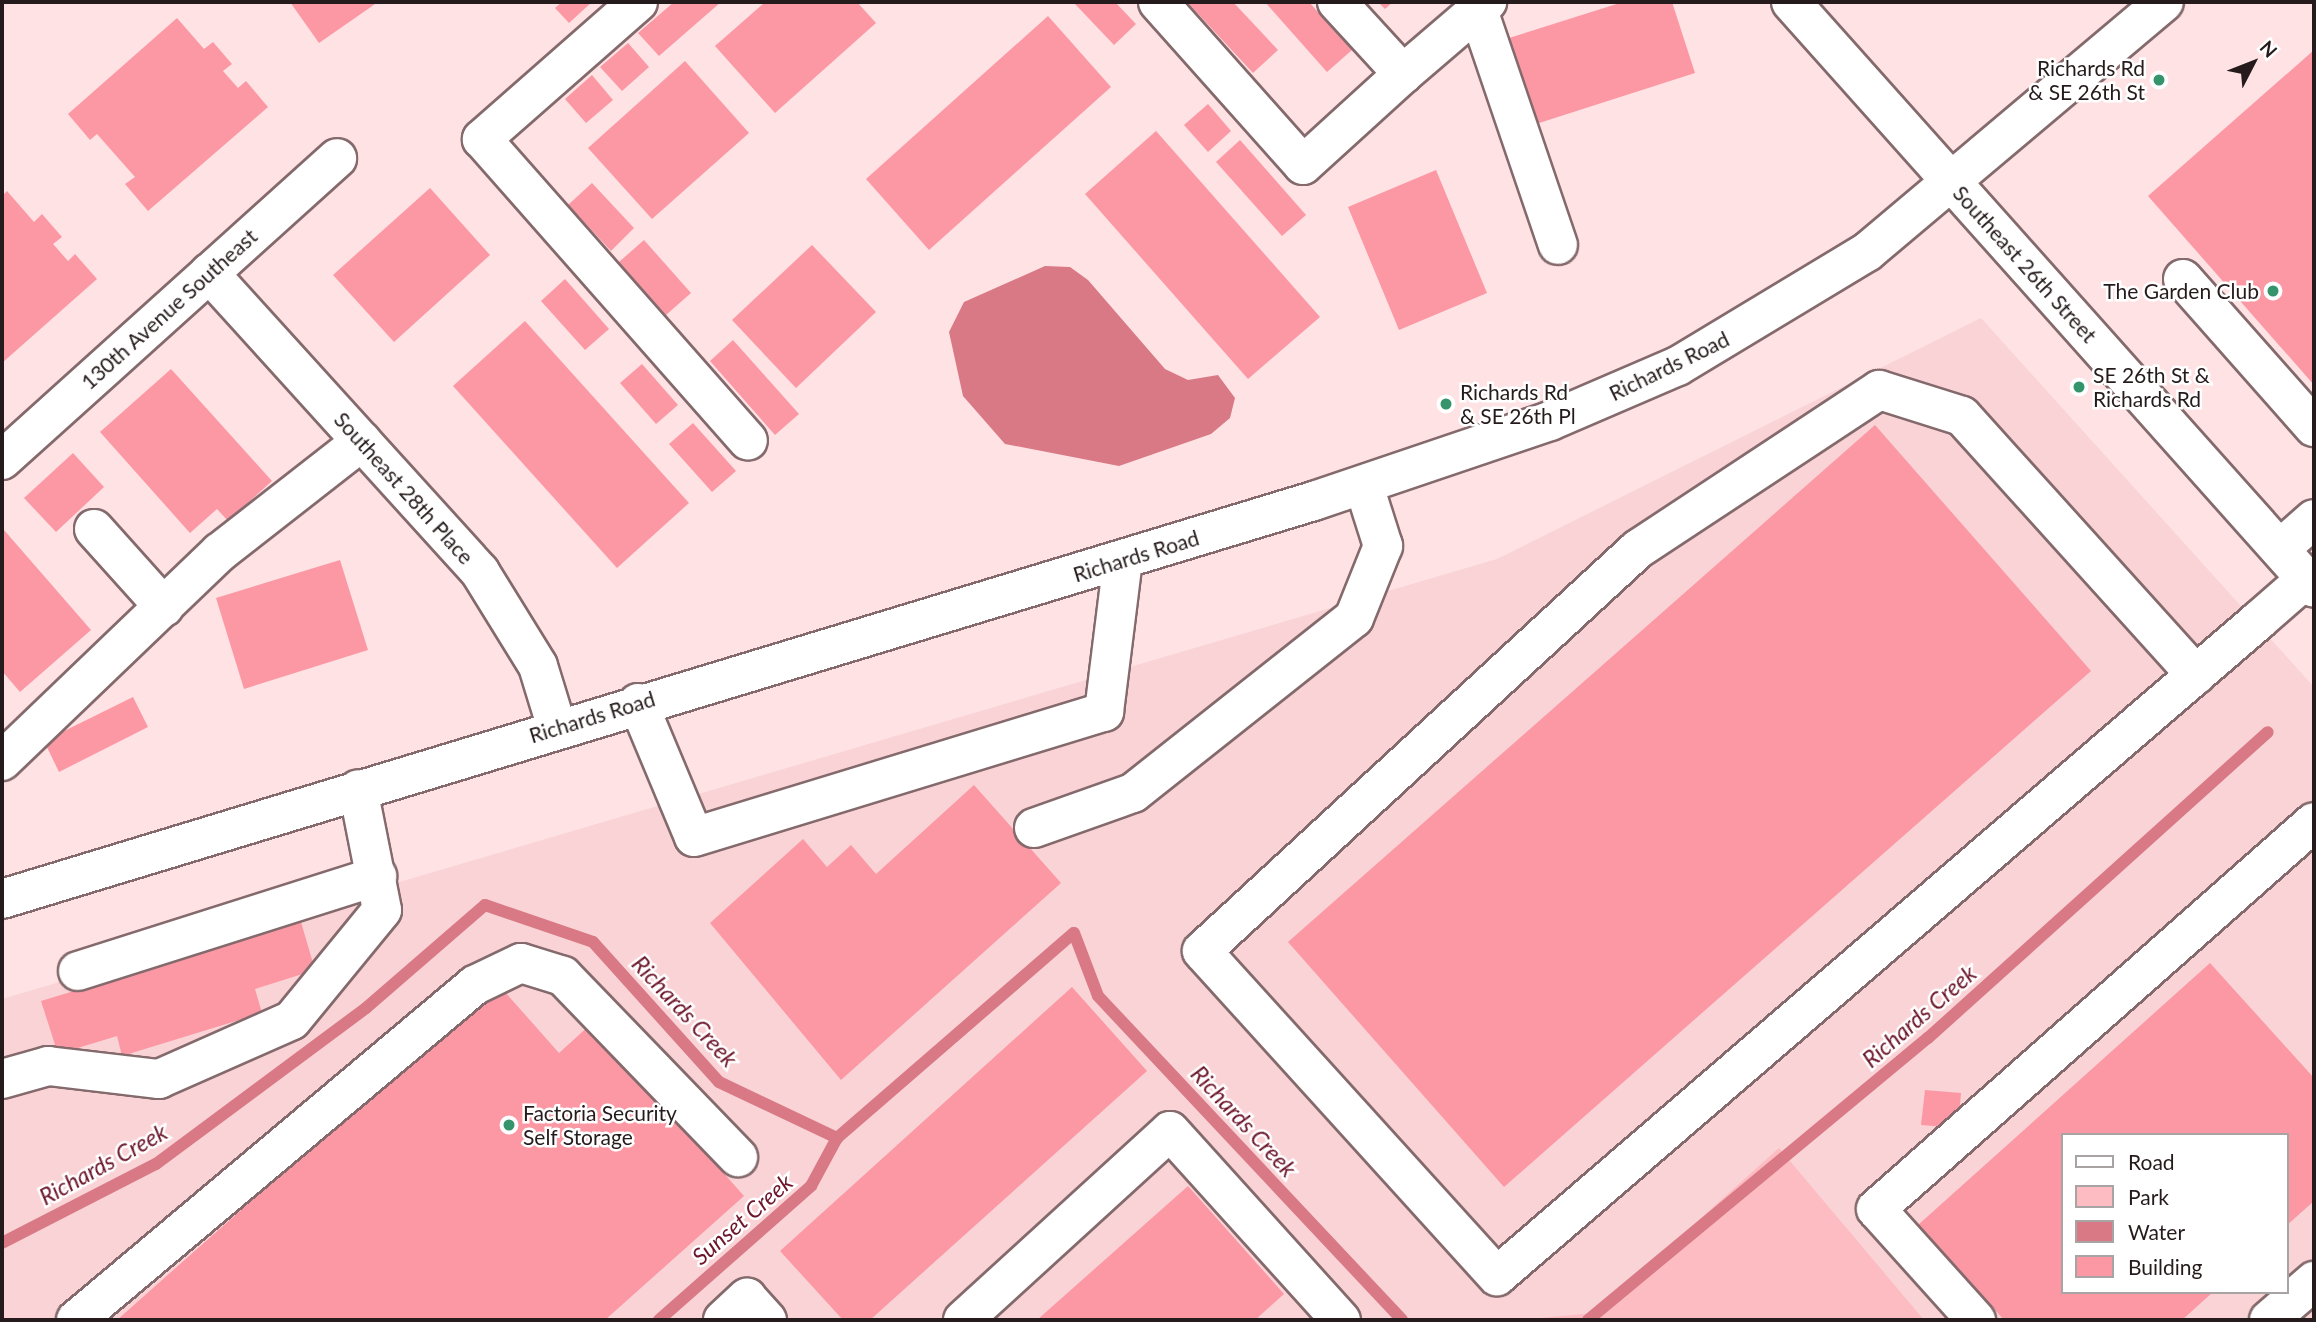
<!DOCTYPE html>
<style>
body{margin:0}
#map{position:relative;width:2316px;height:1322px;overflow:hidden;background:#ffe2e4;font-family:Lato,sans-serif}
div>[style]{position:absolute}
.built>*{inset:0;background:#f9d3d6}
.green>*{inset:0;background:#fdbcc2}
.water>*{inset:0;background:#d97985}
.stream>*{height:12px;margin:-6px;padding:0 6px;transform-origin:6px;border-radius:6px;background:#d97985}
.building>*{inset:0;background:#fb98a4}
.roads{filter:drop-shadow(2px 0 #846a6c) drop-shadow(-2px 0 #846a6c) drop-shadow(0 2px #846a6c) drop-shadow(0 -2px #846a6c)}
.minor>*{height:38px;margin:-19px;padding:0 19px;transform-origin:19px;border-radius:19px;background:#fff}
.major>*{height:38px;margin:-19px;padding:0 19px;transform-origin:19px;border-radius:19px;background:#fff}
.dots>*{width:19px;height:19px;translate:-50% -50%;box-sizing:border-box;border:4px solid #fff;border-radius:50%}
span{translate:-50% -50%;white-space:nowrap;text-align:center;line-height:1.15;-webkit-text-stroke:5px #fff;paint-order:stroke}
.poi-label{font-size:21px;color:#261b1c}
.right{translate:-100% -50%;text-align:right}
.left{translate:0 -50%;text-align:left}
.street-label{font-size:21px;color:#261b1c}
.water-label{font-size:23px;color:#6c152a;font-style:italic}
.frame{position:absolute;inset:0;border:4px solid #261b1c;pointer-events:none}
.legend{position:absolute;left:2061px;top:1133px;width:228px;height:161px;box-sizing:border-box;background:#fff;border:2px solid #a8a4a4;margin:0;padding:9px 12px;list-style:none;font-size:21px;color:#261b1c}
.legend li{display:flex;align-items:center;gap:14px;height:35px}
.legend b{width:35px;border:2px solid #a8a4a4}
.north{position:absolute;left:2218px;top:28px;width:70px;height:70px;-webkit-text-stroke:5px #fff;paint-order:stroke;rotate:48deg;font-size:19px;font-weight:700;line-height:28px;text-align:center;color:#261b1c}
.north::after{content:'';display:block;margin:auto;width:24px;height:32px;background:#261b1c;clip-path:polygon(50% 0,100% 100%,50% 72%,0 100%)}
</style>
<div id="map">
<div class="built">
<div style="clip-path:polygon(evenodd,1981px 318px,2314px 687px,2314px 1320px,2px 1320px,2px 999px,1497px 559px,1981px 318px,2062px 1135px,2286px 1135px,2286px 1292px,2062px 1292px,2062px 1135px)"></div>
</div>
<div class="green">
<div style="clip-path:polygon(1779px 1148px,1924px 1320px,1519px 1320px,1595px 1313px)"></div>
</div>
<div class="water">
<div style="clip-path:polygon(1045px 266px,1070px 267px,1088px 280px,1165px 369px,1188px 380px,1218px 375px,1235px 398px,1230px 418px,1211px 434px,1119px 466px,1005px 444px,963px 396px,949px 332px,964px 302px)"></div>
</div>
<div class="stream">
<div style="left:2px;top:1243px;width:173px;rotate:-27.2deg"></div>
<div style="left:156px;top:1164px;width:262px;rotate:-36.6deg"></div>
<div style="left:366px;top:1008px;width:157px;rotate:-40.9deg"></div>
<div style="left:485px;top:905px;width:114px;rotate:18.9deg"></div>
<div style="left:593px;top:942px;width:188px;rotate:48deg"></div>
<div style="left:719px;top:1082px;width:131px;rotate:25.4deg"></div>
<div style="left:837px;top:1138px;width:313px;rotate:-40.9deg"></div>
<div style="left:1074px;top:933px;width:67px;rotate:69.1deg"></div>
<div style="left:1098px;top:996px;width:444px;rotate:46.8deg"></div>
<div style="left:659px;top:1320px;width:203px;rotate:-41.4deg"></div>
<div style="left:811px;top:1186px;width:55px;rotate:-61.6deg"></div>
<div style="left:1588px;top:1320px;width:442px;rotate:-39.7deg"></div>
<div style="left:1928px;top:1038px;width:457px;rotate:-42deg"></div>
</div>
<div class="building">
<div style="clip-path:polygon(290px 2px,378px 2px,319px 43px)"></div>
<div style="clip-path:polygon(562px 2px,592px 2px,569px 23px,555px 8px)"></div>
<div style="clip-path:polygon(674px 2px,721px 2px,659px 56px,638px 33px)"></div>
<div style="clip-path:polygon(765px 2px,857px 2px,876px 23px,775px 113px,715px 46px)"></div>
<div style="clip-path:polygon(1115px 2px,1136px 24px,1114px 45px,1075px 4px)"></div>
<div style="clip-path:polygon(1187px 2px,1233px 2px,1278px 50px,1253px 73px)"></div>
<div style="clip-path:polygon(1265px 2px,1309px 2px,1352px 50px,1327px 72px)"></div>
<div style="clip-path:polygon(1378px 2px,1393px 2px,1385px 9px)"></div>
<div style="clip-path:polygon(1623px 2px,1672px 2px,1695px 73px,1536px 124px,1509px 38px)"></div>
<div style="clip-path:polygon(1048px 16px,1111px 87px,929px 250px,866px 179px)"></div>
<div style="clip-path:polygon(177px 18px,204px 49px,213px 42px,232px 64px,223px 71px,238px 88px,246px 81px,268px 107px,148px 211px,125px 184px,135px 177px,97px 134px,90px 140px,68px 114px)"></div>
<div style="clip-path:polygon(628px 43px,649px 67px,622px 91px,600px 67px)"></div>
<div style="clip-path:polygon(2314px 50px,2314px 385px,2148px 196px)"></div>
<div style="clip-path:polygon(685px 61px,749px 133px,652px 219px,588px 148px)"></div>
<div style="clip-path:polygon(592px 75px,613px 100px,586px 123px,565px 99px)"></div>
<div style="clip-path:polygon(1208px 104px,1231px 131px,1208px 152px,1184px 125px)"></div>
<div style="clip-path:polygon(1156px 131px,1320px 317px,1248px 379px,1085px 194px)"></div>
<div style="clip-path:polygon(1240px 140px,1306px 215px,1282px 236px,1216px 162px)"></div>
<div style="clip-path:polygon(1436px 170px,1487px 293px,1399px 330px,1348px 207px)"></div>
<div style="clip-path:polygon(592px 183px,634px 228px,611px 251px,568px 205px)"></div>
<div style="clip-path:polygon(430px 188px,490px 255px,394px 342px,333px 275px)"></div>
<div style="clip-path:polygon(7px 191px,34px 222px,42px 214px,62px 237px,53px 244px,68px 261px,75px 254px,97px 279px,2px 363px,2px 196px)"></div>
<div style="clip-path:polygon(644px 240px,691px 293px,666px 315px,619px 262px)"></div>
<div style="clip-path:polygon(812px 245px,876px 312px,796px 388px,732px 320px)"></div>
<div style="clip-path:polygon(565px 279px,609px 329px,585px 350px,541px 301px)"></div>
<div style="clip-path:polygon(525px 321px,689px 503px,617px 568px,453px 386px)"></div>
<div style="clip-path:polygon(733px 340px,799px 414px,775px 435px,710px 361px)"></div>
<div style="clip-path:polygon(642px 364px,678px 405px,656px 424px,620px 383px)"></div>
<div style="clip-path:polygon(171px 369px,272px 481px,228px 521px,217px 509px,190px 533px,100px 432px)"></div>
<div style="clip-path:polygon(693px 423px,736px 471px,712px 492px,669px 444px)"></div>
<div style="clip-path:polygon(1875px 425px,2091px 671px,1504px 1187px,1288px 942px)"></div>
<div style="clip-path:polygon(73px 453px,104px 487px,56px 532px,24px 498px)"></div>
<div style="clip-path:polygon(4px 530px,91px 630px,20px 692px,2px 671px)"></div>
<div style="clip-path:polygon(340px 560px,368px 650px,244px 689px,216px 598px)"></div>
<div style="clip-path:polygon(133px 697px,148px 727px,59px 772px,44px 741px)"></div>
<div style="clip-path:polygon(974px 785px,1061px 883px,841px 1080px,710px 923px,803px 839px,827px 867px,851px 845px,876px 874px)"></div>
<div style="clip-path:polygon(301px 922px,315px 970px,255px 989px,262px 1013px,122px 1056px,117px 1036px,58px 1054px,41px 1001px)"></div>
<div style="clip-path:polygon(2210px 963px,2314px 1078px,2314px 1201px,2286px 1226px,2286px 1135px,2062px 1135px,2062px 1292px,2213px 1292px,2182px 1320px,2004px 1320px,1918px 1225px)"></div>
<div style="clip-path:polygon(497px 983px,559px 1053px,591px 1024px,744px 1196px,605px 1320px,117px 1320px)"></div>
<div style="clip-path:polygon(1072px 987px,1147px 1071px,870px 1320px,843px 1320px,780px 1251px)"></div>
<div style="clip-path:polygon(1925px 1090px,1961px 1093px,1958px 1128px,1921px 1125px)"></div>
<div style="clip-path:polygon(1188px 1186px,1284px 1294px,1255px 1320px,1037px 1320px)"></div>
</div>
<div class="roads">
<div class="minor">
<div style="left:638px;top:2px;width:208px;rotate:138.7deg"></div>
<div style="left:482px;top:139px;width:402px;rotate:48.6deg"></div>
<div style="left:1158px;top:2px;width:218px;rotate:48.3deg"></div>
<div style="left:1303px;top:165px;width:135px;rotate:-42.3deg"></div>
<div style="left:1337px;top:2px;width:98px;rotate:47.5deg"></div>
<div style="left:1403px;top:74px;width:111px;rotate:-40.6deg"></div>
<div style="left:1791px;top:2px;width:785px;rotate:48.25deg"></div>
<div style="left:1478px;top:10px;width:248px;rotate:71.2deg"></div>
<div style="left:209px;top:273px;width:404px;rotate:47.8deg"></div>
<div style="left:480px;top:572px;width:110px;rotate:58.3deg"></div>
<div style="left:538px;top:666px;width:65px;rotate:73deg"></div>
<div style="left:2183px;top:279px;width:198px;rotate:48.5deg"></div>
<div style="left:2px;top:460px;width:451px;rotate:-42deg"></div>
<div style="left:94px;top:529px;width:105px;rotate:48.1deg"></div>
<div style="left:2280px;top:549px;width:45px;rotate:-41.4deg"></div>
<div style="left:2196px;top:675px;width:349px;rotate:-132.1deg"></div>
<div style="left:1962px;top:416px;width:87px;rotate:-162.6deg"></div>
<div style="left:1879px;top:390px;width:289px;rotate:146.6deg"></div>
<div style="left:1638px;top:549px;width:593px;rotate:137.32deg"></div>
<div style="left:1202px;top:951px;width:439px;rotate:47.8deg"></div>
<div style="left:1497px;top:1276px;width:1005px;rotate:-40.72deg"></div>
<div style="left:2259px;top:620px;width:62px;rotate:-41.1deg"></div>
<div style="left:638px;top:703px;width:145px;rotate:67.3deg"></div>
<div style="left:694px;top:837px;width:429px;rotate:-17deg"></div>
<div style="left:1104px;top:712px;width:153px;rotate:-82.9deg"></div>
<div style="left:2px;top:761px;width:302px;rotate:-43.8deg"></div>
<div style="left:220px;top:552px;width:180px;rotate:-38deg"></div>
<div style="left:1034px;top:828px;width:105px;rotate:-19.5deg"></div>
<div style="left:1133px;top:793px;width:282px;rotate:-38.4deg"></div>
<div style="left:1354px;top:618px;width:78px;rotate:-68.1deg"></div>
<div style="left:1383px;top:546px;width:63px;rotate:-107.6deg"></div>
<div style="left:78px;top:971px;width:314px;rotate:-17.6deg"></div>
<div style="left:2px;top:1079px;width:48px;rotate:-15.8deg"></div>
<div style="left:48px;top:1066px;width:112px;rotate:6.7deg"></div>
<div style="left:159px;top:1079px;width:145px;rotate:-23.9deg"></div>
<div style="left:292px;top:1020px;width:142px;rotate:-50.7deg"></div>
<div style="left:382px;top:910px;width:123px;rotate:-101.2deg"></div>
<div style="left:76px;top:1320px;width:521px;rotate:-40.02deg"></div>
<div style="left:475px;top:985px;width:51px;rotate:-25.6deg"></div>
<div style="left:521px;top:963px;width:44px;rotate:17.2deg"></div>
<div style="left:563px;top:976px;width:252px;rotate:46deg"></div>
<div style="left:723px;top:1320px;width:33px;rotate:-43deg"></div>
<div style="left:747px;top:1298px;width:30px;rotate:48deg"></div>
<div style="left:963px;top:1320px;width:280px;rotate:-42.4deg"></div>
<div style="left:1170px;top:1131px;width:255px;rotate:47.9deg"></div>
<div style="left:1976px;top:1320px;width:149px;rotate:-132deg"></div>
<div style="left:1876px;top:1209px;width:584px;rotate:-41.46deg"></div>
<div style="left:2269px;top:1320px;width:60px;rotate:-40.9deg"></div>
</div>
<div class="major">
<div style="left:2px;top:899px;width:1371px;rotate:-16.88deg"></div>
<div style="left:1314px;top:501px;width:249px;rotate:-18.7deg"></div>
<div style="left:1550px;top:421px;width:139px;rotate:-23.3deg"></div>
<div style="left:1678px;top:366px;width:221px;rotate:-31.1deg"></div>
<div style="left:1867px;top:252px;width:388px;rotate:-40.1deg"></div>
</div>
</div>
<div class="dots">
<div style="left:2159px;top:80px;background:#35946c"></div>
<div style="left:2273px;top:291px;background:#35946c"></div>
<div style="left:2079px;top:387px;background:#35946c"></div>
<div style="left:1446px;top:404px;background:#35946c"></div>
<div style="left:509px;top:1125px;background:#35946c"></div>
</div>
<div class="poi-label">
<span class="right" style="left:2145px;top:80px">Richards Rd<br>&amp; SE 26th St</span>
<span class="right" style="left:2259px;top:291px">The Garden Club</span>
<span class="left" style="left:2093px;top:387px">SE 26th St &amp;<br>Richards Rd</span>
<span class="left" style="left:1460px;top:404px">Richards Rd<br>&amp; SE 26th Pl</span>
<span class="left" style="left:523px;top:1125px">Factoria Security<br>Self Storage</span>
</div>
<div class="street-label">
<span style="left:2025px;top:264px;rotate:48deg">Southeast 26th Street</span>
<span style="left:169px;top:309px;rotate:-42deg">130th Avenue Southeast</span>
<span style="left:1669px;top:366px;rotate:-26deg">Richards Road</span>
<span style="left:404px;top:488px;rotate:48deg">Southeast 28th Place</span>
<span style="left:1136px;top:556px;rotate:-17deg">Richards Road</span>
<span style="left:592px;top:717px;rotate:-17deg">Richards Road</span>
</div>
<div class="water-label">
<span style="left:685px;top:1011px;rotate:47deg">Richards Creek</span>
<span style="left:1919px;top:1016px;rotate:-41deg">Richards Creek</span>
<span style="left:1244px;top:1121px;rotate:47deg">Richards Creek</span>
<span style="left:103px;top:1164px;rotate:-29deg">Richards Creek</span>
<span style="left:742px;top:1219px;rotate:-41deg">Sunset Creek</span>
</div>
<div class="frame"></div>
<ul class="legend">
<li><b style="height:9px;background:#fff"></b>Road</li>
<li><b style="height:19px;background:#fdbcc2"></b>Park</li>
<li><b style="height:19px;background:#d97985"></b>Water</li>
<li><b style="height:19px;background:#fb98a4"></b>Building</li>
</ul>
<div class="north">N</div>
</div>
